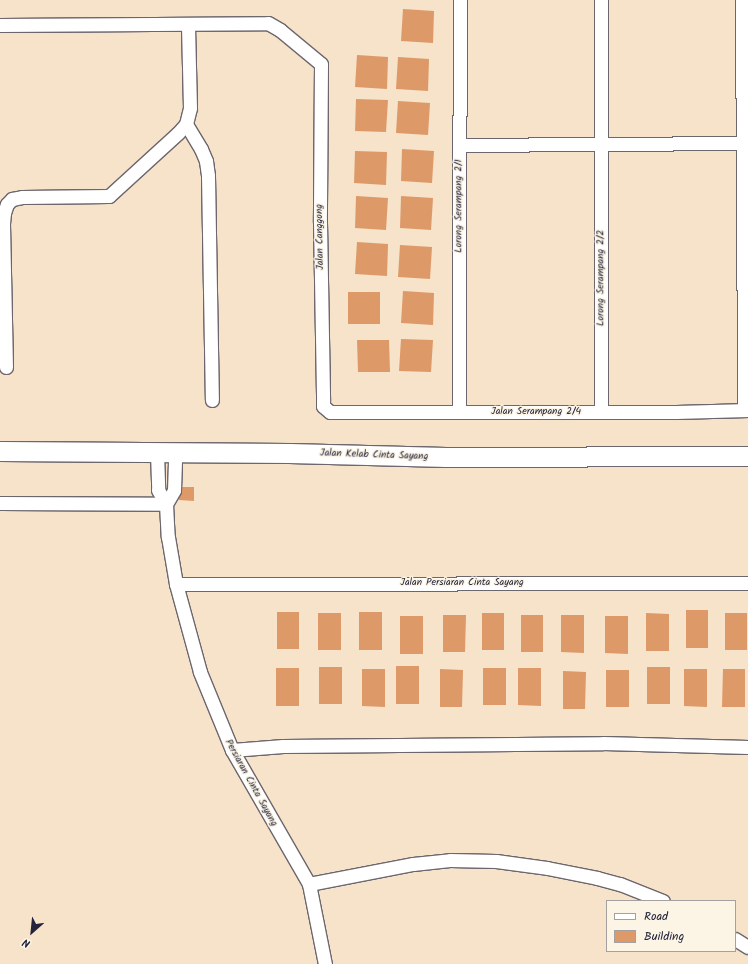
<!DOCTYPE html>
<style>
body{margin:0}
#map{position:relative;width:748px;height:964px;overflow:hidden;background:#f6e3ca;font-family:Kalam,sans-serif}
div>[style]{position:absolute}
.building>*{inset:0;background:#dd9967}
.roads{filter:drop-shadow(1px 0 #6c666d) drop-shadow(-1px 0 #6c666d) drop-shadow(0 1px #6c666d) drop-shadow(0 -1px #6c666d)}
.street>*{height:13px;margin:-6.5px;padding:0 6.5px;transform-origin:6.5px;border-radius:6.5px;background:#fff}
.secondary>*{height:19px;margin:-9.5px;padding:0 9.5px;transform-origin:9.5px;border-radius:9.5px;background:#fff}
span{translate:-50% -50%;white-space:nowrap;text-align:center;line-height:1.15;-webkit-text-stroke:3px #fcf5e5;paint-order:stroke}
.street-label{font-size:10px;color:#22223b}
.legend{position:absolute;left:606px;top:900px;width:130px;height:52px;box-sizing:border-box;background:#fcf5e5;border:1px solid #a5a1a1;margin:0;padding:5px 7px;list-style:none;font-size:12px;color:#22223b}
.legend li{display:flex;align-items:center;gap:8px;height:20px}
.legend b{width:20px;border:1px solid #a5a1a1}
.north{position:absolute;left:12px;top:912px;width:40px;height:40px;-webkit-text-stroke:3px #fcf5e5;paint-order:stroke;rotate:207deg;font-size:11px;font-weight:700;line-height:16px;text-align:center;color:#22223b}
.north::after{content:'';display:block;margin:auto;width:14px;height:18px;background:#22223b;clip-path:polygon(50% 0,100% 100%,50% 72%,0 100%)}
</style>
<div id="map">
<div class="building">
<div style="clip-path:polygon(403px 9px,434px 11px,433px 43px,401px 41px)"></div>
<div style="clip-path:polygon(357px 55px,388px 57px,387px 89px,355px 87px)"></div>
<div style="clip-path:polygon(398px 57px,429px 59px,428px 91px,396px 89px)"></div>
<div style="clip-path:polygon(356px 99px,388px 100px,386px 132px,355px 131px)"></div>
<div style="clip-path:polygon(398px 101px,430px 103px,428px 135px,396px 133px)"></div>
<div style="clip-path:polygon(402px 149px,434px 151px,432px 183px,401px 181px)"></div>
<div style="clip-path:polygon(355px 151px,387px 152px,386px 185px,354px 183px)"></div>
<div style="clip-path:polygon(356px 196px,388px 198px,386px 230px,355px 228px)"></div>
<div style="clip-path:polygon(401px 196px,433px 198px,431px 230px,400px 228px)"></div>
<div style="clip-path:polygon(357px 242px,388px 244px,387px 276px,355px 274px)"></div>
<div style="clip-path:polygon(400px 245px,432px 247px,430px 279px,398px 277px)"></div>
<div style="clip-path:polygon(403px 291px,434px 293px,433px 325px,401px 323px)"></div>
<div style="clip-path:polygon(348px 292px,380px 292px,380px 324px,348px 324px)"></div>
<div style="clip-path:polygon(401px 339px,433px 340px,431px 372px,399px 371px)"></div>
<div style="clip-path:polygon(357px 340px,389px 340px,390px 372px,358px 372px)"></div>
<div style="clip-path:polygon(179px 487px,194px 487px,194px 501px,179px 500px)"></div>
<div style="clip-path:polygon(686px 610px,708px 610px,708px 648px,686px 648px)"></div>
<div style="clip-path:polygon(277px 612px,299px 612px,299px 649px,277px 649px)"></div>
<div style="clip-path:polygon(359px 612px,382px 612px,382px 650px,359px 650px)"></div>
<div style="clip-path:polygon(318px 613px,341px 613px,341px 650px,318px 650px)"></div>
<div style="clip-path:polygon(482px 613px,504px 613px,504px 650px,482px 650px)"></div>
<div style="clip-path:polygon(646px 613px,669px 614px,669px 651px,646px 651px)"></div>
<div style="clip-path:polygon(725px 613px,747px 613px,747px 650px,725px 650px)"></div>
<div style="clip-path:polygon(443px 615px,466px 615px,465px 652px,443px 652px)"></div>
<div style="clip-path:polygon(521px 615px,543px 615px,543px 652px,521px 652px)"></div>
<div style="clip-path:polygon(561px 615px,584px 615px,584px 653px,561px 652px)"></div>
<div style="clip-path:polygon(400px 616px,423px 616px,423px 654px,400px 654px)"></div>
<div style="clip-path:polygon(605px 616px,628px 616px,628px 654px,605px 653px)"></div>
<div style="clip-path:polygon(396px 666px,419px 666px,419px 704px,396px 704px)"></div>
<div style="clip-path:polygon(319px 667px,342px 667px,342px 704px,319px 704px)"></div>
<div style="clip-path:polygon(647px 667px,670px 667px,670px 704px,647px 704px)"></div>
<div style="clip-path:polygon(276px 668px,299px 668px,299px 706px,276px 706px)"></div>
<div style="clip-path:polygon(483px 668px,506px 668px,506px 705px,483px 705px)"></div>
<div style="clip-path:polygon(518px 668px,541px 668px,541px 706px,518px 705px)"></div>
<div style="clip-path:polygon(362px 669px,385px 669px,385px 707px,362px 706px)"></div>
<div style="clip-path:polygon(440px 669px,463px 670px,462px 707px,440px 707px)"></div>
<div style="clip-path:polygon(684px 669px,707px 669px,707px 707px,684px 706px)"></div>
<div style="clip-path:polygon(723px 669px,745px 669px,745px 707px,722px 707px)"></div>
<div style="clip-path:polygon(606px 670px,629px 670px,629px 707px,606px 707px)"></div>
<div style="clip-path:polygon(563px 671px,586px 672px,585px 709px,563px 709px)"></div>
</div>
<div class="roads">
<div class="street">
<div style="left:601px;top:0;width:412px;rotate:90deg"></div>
<div style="left:742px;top:0;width:410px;rotate:89.7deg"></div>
<div style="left:0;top:25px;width:268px;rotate:-0.4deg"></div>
<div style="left:268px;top:23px;width:14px;rotate:30deg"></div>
<div style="left:280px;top:30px;width:53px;rotate:39.7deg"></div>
<div style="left:321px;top:64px;width:158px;rotate:90.4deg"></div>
<div style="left:320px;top:222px;width:179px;rotate:89deg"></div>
<div style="left:323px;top:401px;width:5px;rotate:90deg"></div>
<div style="left:323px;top:406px;width:9px;rotate:41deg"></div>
<div style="left:330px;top:412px;width:346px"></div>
<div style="left:676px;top:412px;width:72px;rotate:-1.6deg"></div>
<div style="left:186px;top:124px;width:29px;rotate:59deg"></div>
<div style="left:201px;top:149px;width:13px;rotate:67deg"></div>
<div style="left:206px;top:161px;width:15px;rotate:82deg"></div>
<div style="left:208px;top:176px;width:224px;rotate:89deg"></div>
<div style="left:459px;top:145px;width:289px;rotate:-0.4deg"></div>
<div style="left:6px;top:367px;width:143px;rotate:-91.2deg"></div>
<div style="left:3px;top:224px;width:11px;rotate:-85deg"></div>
<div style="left:4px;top:213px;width:9px;rotate:-72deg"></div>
<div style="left:7px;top:204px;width:7px;rotate:-45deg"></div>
<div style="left:12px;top:199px;width:10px;rotate:-11deg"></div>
<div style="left:22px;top:197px;width:87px;rotate:-0.7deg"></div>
<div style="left:109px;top:196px;width:93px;rotate:-42.4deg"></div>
<div style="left:178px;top:133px;width:12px;rotate:-48deg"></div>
<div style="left:186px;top:124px;width:16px;rotate:-76deg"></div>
<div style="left:190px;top:108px;width:83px;rotate:-91.4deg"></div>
<div style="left:459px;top:412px;width:412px;rotate:-89.9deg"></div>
<div style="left:157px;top:453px;width:37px;rotate:88deg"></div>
<div style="left:158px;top:490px;width:16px;rotate:60deg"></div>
<div style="left:166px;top:504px;width:33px;rotate:87deg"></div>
<div style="left:168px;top:537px;width:48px;rotate:80.3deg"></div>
<div style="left:176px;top:584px;width:91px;rotate:74.7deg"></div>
<div style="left:200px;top:672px;width:84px;rotate:67.7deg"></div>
<div style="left:232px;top:750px;width:155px;rotate:60.1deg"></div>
<div style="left:309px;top:884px;width:82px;rotate:78.7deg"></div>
<div style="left:0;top:503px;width:166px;rotate:0.3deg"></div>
<div style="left:166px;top:504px;width:16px;rotate:-60deg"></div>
<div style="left:174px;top:490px;width:37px;rotate:-88deg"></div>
<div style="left:176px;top:584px;width:572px;rotate:-0.1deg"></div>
<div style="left:232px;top:750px;width:51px;rotate:-4.5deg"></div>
<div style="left:283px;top:746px;width:320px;rotate:-0.5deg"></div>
<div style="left:603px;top:743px;width:145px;rotate:1.6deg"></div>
<div style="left:309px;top:884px;width:106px;rotate:-10.9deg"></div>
<div style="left:413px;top:864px;width:37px;rotate:-6deg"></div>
<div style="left:450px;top:860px;width:46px;rotate:1.2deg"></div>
<div style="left:496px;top:861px;width:51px;rotate:7.8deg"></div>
<div style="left:547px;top:868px;width:51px;rotate:11.3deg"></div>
<div style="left:597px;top:878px;width:24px;rotate:15deg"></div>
<div style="left:620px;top:884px;width:46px;rotate:21.6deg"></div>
<div style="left:735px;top:939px;width:15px;rotate:32deg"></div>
</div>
<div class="secondary">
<div style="left:0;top:451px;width:289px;rotate:0.4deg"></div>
<div style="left:289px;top:453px;width:157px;rotate:1.5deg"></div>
<div style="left:446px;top:457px;width:302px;rotate:-0.2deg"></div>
</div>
</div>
<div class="street-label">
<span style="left:459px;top:206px;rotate:-90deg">Lorong Serampang 2/1</span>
<span style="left:320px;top:237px;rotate:-91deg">Jalan Canggong</span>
<span style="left:601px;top:278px;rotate:-90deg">Lorong Serampang 2/2</span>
<span style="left:536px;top:412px">Jalan Serampang 2/4</span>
<span style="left:374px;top:455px;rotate:2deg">Jalan Kelab Cinta Sayang</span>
<span style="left:462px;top:583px">Jalan Persiaran Cinta Sayang</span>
<span style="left:251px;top:783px;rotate:61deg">Persiaran Cinta Sayang</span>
</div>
<ul class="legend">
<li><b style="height:5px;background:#fff"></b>Road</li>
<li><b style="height:11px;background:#dd9967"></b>Building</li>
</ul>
<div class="north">N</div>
</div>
